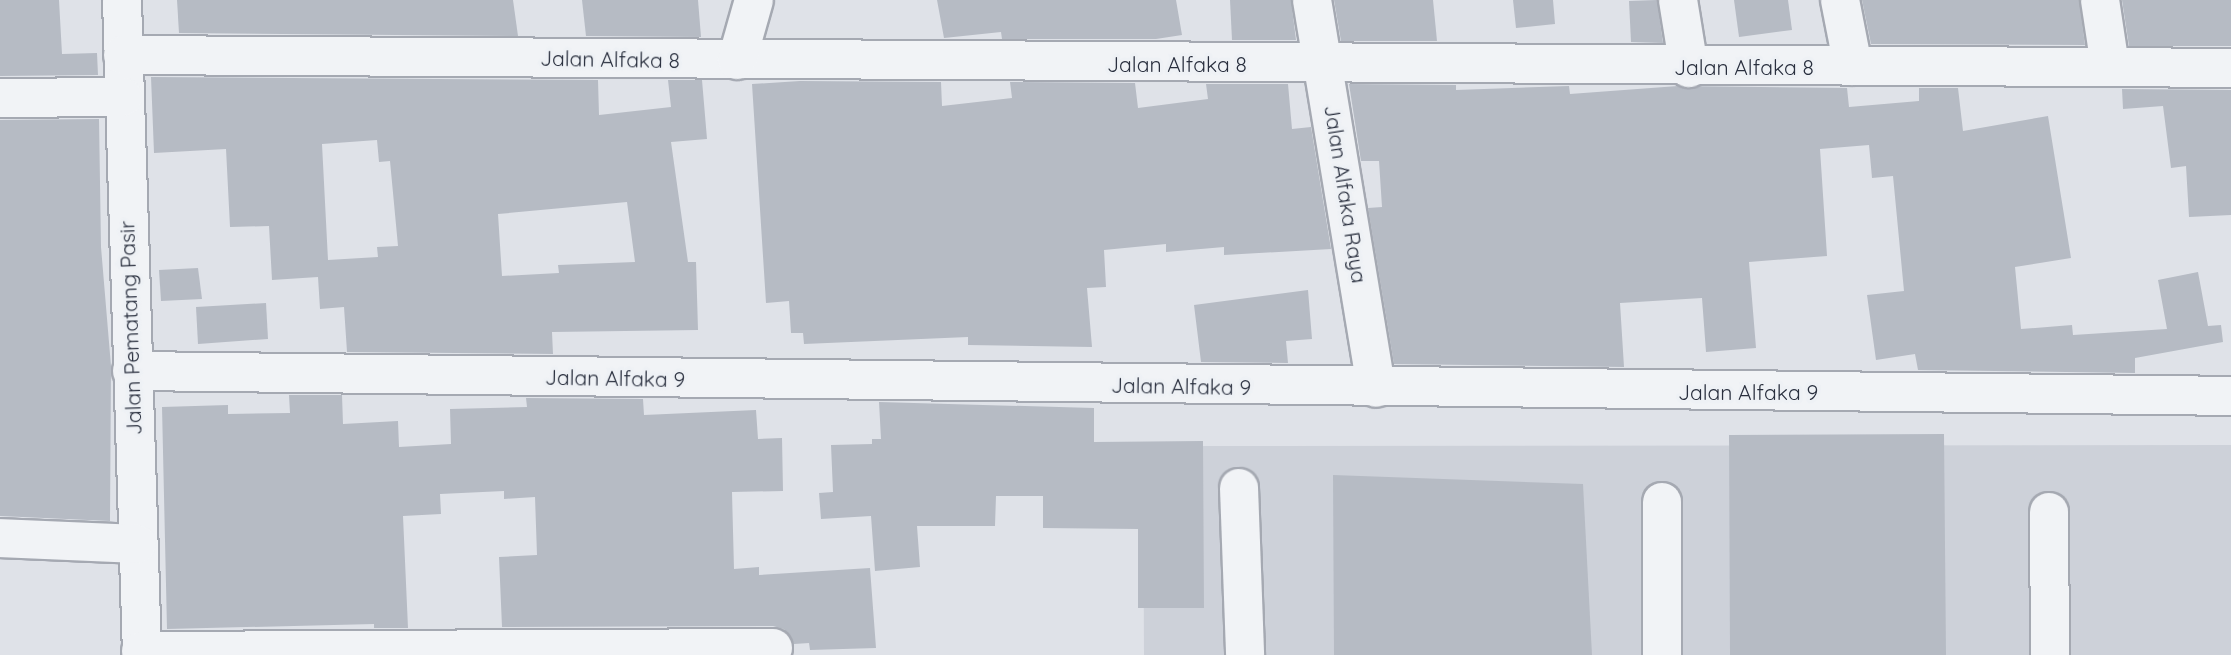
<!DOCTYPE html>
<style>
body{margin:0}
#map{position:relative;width:2231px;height:655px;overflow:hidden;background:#dfe2e8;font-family:Quicksand,sans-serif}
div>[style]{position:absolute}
.built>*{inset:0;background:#cdd1d9}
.building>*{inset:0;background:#b6bbc4}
.roads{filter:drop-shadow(2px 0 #a5a9b2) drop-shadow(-2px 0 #a5a9b2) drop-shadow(0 2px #a5a9b2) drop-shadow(0 -2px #a5a9b2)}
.minor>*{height:38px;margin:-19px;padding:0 19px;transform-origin:19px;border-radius:19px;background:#f1f3f6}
span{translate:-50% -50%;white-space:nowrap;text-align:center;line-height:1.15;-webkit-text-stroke:7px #eef1f5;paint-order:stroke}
.street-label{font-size:21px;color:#292f3e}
</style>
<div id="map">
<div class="built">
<div style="clip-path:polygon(2231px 445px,2231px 655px,1144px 655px,1143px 446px)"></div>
</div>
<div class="building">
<div style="clip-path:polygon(0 0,59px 0,62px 54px,97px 53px,98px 75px,0 76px)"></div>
<div style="clip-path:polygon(177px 0,513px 0,518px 36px,179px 33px)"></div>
<div style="clip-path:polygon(582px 0,698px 0,701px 37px,586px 36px)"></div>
<div style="clip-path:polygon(937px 0,1176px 0,1182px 35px,1156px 39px,1002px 39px,1001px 32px,944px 38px)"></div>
<div style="clip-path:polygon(1230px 0,1291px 0,1296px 40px,1232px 40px)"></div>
<div style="clip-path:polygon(1334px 0,1433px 0,1437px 41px,1341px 41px)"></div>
<div style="clip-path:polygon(1513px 0,1553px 0,1555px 24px,1516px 28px)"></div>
<div style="clip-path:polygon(1657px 0,1663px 43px,1631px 42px,1629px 1px)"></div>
<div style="clip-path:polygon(1734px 0,1788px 0,1792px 30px,1739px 37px)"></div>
<div style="clip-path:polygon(1862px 0,2079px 0,2085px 45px,1871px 44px)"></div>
<div style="clip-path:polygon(2122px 0,2231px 0,2231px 46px,2129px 46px)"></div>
<div style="clip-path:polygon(evenodd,151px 77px,598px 80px,599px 115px,671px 107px,668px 80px,702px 80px,707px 139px,671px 142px,688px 262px,696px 262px,698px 330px,552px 332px,553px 354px,347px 352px,344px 307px,320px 309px,318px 277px,272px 280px,269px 226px,230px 227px,226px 149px,154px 153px,151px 77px,377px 140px,379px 162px,390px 161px,398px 246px,377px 247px,378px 257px,328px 260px,322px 144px,377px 140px,151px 77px,627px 202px,635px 262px,558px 265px,559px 273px,502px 276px,498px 214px,627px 202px)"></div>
<div style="clip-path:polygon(800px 81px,941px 82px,942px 106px,1012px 98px,1010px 82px,1135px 83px,1138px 108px,1208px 99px,1206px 84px,1288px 84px,1292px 129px,1311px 127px,1331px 249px,1224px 255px,1224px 247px,1166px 252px,1166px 244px,1104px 250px,1106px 287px,1087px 288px,1092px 347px,968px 345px,968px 337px,804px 344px,803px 333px,791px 333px,789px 301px,766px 303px,752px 84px)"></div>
<div style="clip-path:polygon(1349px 84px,1456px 85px,1456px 90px,1569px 86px,1570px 94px,1678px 86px,1847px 88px,1849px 107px,1919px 101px,1919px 88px,1958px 88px,1963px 131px,2048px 116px,2071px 258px,2015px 267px,2021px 329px,2072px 325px,2073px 335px,2167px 329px,2158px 280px,2198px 272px,2208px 326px,2221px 325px,2223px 342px,2135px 358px,2135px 373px,1918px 370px,1915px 354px,1876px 360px,1867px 295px,1904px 291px,1893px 176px,1872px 178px,1869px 145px,1820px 149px,1827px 256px,1749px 262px,1756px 348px,1706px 352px,1702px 298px,1620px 303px,1624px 367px,1394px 364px,1368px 208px,1382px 207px,1379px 161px,1361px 161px)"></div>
<div style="clip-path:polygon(2122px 89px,2231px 90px,2231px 215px,2189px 217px,2186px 166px,2171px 168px,2163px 106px,2123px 109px)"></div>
<div style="clip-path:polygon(99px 119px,101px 247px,111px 366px,110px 521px,0 516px,0 120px)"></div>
<div style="clip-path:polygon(198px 268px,202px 299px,161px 301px,159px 270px)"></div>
<div style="clip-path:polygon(1308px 290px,1312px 339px,1286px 341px,1288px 363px,1201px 362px,1194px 305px)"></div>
<div style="clip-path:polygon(266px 303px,268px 339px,198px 344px,196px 307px)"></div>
<div style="clip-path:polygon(289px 395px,342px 395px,343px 424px,398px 421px,399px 447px,451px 444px,450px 409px,527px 407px,526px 398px,643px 399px,644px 415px,756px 410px,758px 439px,782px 438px,783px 491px,732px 492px,734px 569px,759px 567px,759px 575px,870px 568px,876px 648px,810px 650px,809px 643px,794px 644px,784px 629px,773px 626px,502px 627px,499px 557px,537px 555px,535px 497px,504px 499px,504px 491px,440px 494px,441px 514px,403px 516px,408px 628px,374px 628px,374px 624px,167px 629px,162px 407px,228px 405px,228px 414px,290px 413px)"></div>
<div style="clip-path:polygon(879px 402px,1094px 408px,1094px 442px,1203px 441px,1204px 608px,1138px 608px,1138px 529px,1043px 528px,1043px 496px,996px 496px,995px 526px,917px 526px,920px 567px,875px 571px,871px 516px,821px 519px,819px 493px,833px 492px,831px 445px,872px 444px,872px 439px,881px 439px)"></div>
<div style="clip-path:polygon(1944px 434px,1946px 655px,1730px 655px,1729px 435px)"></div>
<div style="clip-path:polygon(1333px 475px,1583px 484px,1592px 655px,1334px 655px)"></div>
</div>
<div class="roads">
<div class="minor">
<div style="left:122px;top:0;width:655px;rotate:88.25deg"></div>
<div style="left:1312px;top:0;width:393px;rotate:80.6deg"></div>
<div style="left:1678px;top:0;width:69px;rotate:80.8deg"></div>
<div style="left:1840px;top:0;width:67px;rotate:78.9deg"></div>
<div style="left:2100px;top:0;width:67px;rotate:81.4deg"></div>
<div style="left:123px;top:55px;width:2108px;rotate:0.35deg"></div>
<div style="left:737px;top:60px;width:62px;rotate:-74.2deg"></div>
<div style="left:0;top:98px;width:123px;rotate:-0.5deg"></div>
<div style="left:132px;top:371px;width:2099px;rotate:0.68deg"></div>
<div style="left:1239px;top:488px;width:167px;rotate:87.9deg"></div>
<div style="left:1662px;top:502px;width:153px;rotate:90deg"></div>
<div style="left:2049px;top:512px;width:143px;rotate:89.6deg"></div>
<div style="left:0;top:538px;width:137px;rotate:2.5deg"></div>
<div style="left:141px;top:651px;width:632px;rotate:-0.27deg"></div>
</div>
</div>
<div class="street-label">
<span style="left:610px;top:59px;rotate:1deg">Jalan Alfaka 8</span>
<span style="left:1177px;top:64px">Jalan Alfaka 8</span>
<span style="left:1744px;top:67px">Jalan Alfaka 8</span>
<span style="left:1346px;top:194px;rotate:81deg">Jalan Alfaka Raya</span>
<span style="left:130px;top:328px;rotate:-92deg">Jalan Pematang Pasir</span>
<span style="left:615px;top:378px;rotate:1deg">Jalan Alfaka 9</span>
<span style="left:1181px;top:386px;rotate:1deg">Jalan Alfaka 9</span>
<span style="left:1748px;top:392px">Jalan Alfaka 9</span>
</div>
</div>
